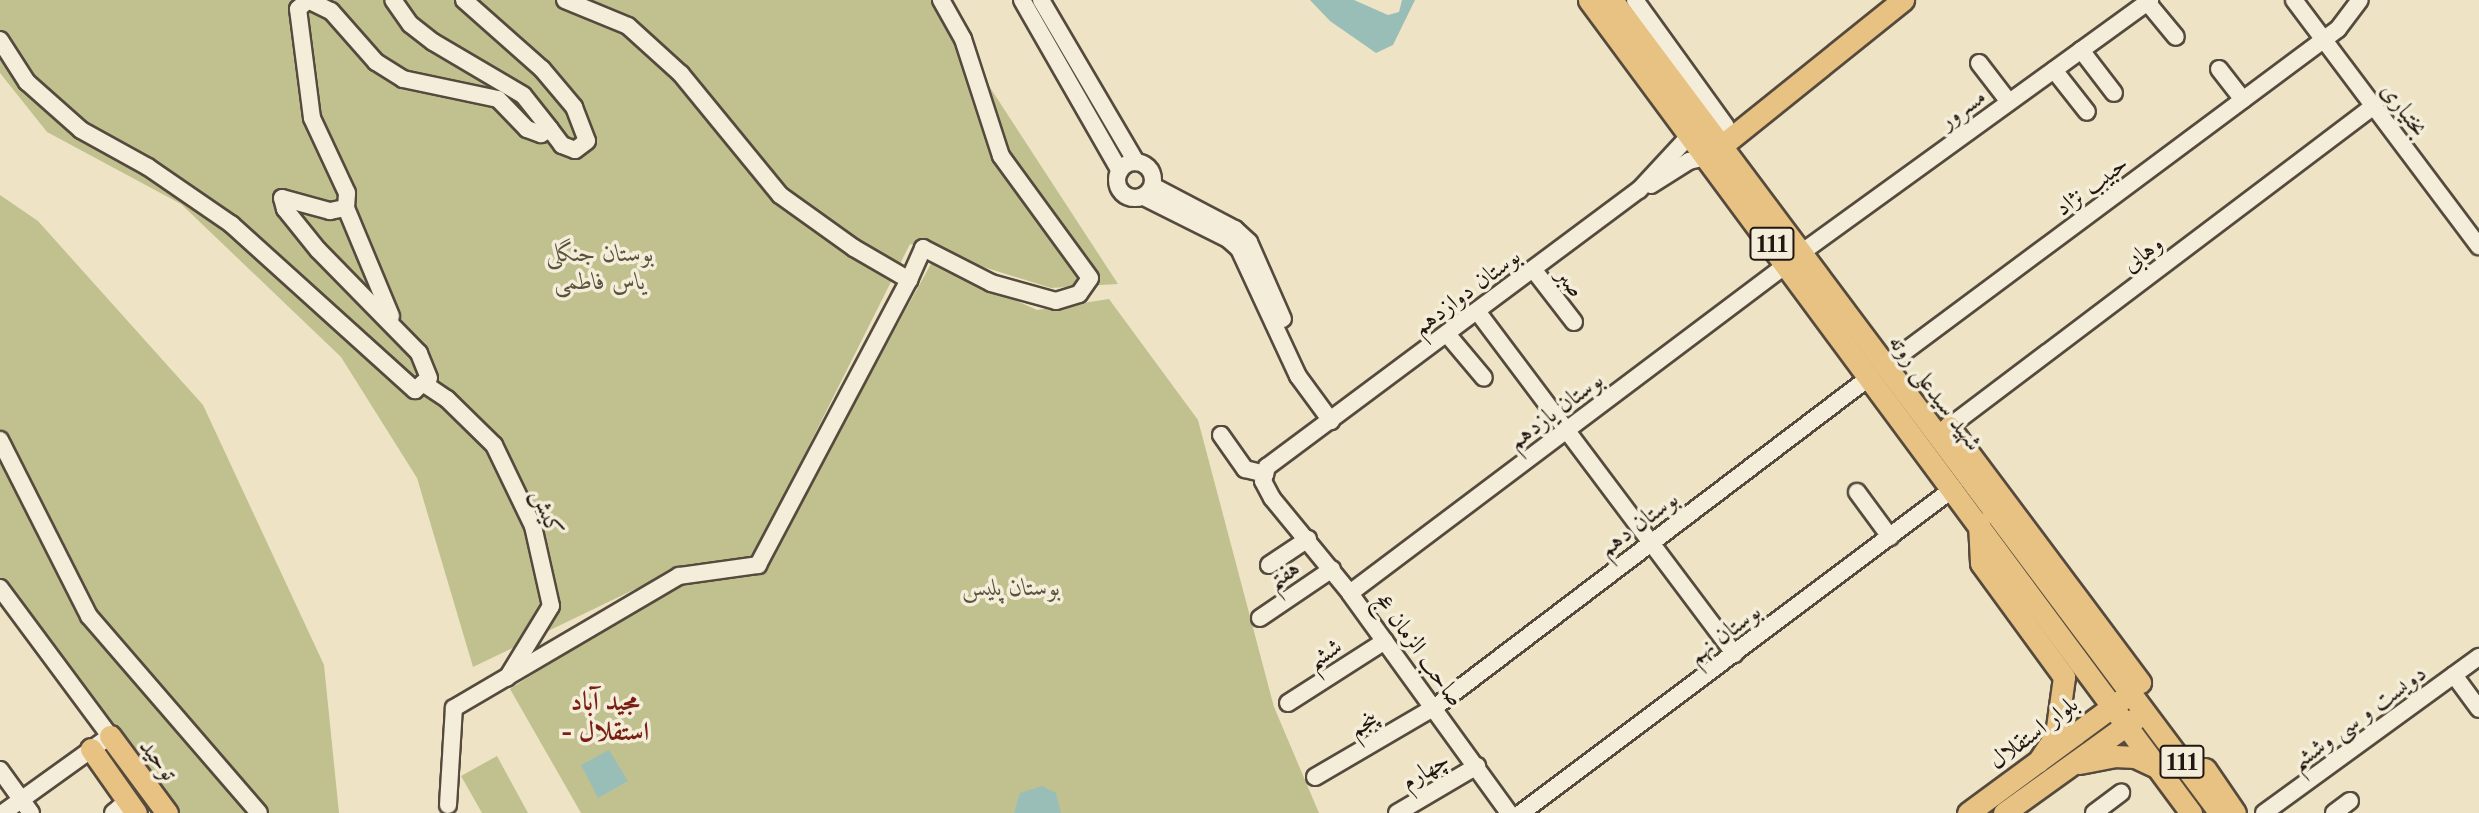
<!DOCTYPE html>
<meta charset="utf-8">
<style>
body{margin:0}
#map{position:relative;width:2479px;height:813px;overflow:hidden;background:#eee4c5;font-family:"Libre Caslon Text",Amiri,serif}
div>[style]{position:absolute}
.green>*{inset:0;background:#c1c18f}
.water>*{inset:0;background:#99beb7}
.roads{filter:drop-shadow(2px 0 #554a3d) drop-shadow(-2px 0 #554a3d) drop-shadow(0 2px #554a3d) drop-shadow(0 -2px #554a3d)}
.minor>*{height:16px;margin:-8px;padding:0 8px;transform-origin:8px;border-radius:8px;background:#f4edd9}
.minor>.ring{margin:-8px;padding:0;box-sizing:content-box;background:none;border:16px solid #f4edd9;border-radius:50%}
.major>*{height:21px;margin:-10.5px;padding:0 10.5px;transform-origin:10.5px;border-radius:10.5px;background:#e7c282}
span{translate:-50% -50%;white-space:nowrap;text-align:center;line-height:1.15;-webkit-text-stroke:7px #f4edd9;paint-order:stroke}
.shield-label span{padding:2px 5px;background:#f4edd9;border:2px solid;border-radius:5px;-webkit-text-stroke-width:0}
.shield-label{font-size:23px;color:#221710;font-weight:700}
.street-label{font-size:24px;color:#221710}
.park-label{font-size:24px;color:#5a523c;font-style:italic}
.neighbourhood-label{font-size:26px;color:#7a1f14;font-weight:700}
</style>
<div id="map">
<div class="green">
<div style="clip-path:polygon(0 0,933px 0,1118px 284px,1051px 288px,910px 244px,753px 557px,679px 568px,473px 667px,417px 478px,341px 357px,181px 204px,47px 132px,0 73px)"></div>
<div style="clip-path:polygon(0 195px,38px 221px,203px 405px,324px 665px,339px 813px,173px 813px,0 585px)"></div>
<div style="clip-path:polygon(932px 262px,1037px 310px,1109px 299px,1198px 420px,1274px 707px,1319px 813px,581px 813px,510px 689px,682px 579px,760px 574px)"></div>
<div style="clip-path:polygon(497px 756px,528px 813px,482px 813px,461px 776px)"></div>
</div>
<div class="water">
<div style="clip-path:polygon(1310px 0,1354px 0,1388px 15px,1399px 12px,1402px 0,1415px 0,1393px 45px,1376px 53px,1330px 21px)"></div>
<div style="clip-path:polygon(609px 750px,628px 781px,598px 798px,581px 765px)"></div>
<div style="clip-path:polygon(1042px 786px,1056px 793px,1061px 813px,1014px 813px,1020px 793px)"></div>
</div>
<div class="roads">
<div class="minor">
<div style="left:308px;top:0;width:25px;rotate:26deg"></div>
<div style="left:331px;top:11px;width:68px;rotate:48.6deg"></div>
<div style="left:376px;top:62px;width:32px;rotate:32deg"></div>
<div style="left:403px;top:79px;width:97px;rotate:11.9deg"></div>
<div style="left:498px;top:99px;width:42px;rotate:46deg"></div>
<div style="left:527px;top:129px;width:15px;rotate:20deg"></div>
<div style="left:541px;top:134px;width:10px;rotate:-29deg"></div>
<div style="left:550px;top:129px;width:43px;rotate:-128.5deg"></div>
<div style="left:523px;top:95px;width:104px;rotate:-149.5deg"></div>
<div style="left:433px;top:42px;width:29px;rotate:-142deg"></div>
<div style="left:410px;top:24px;width:29px;rotate:-125deg"></div>
<div style="left:464px;top:0;width:104px;rotate:41.5deg"></div>
<div style="left:542px;top:69px;width:50px;rotate:49.9deg"></div>
<div style="left:574px;top:107px;width:36px;rotate:69deg"></div>
<div style="left:587px;top:141px;width:15px;rotate:143deg"></div>
<div style="left:575px;top:150px;width:14px;rotate:-159deg"></div>
<div style="left:562px;top:145px;width:20px;rotate:-127deg"></div>
<div style="left:565px;top:0;width:68px;rotate:22.4deg"></div>
<div style="left:628px;top:26px;width:72px;rotate:42.2deg"></div>
<div style="left:681px;top:74px;width:156px;rotate:50.7deg"></div>
<div style="left:780px;top:195px;width:91px;rotate:35.6deg"></div>
<div style="left:854px;top:248px;width:64px;rotate:30.2deg"></div>
<div style="left:909px;top:280px;width:35px;rotate:-66deg"></div>
<div style="left:923px;top:248px;width:76px;rotate:27.2deg"></div>
<div style="left:991px;top:283px;width:67px;rotate:15.5deg"></div>
<div style="left:1056px;top:301px;width:24px;rotate:-17deg"></div>
<div style="left:1079px;top:294px;width:19px;rotate:-55deg"></div>
<div style="left:1090px;top:278px;width:151px;rotate:-126.1deg"></div>
<div style="left:1001px;top:156px;width:123px;rotate:-108deg"></div>
<div style="left:963px;top:39px;width:45px;rotate:-119.4deg"></div>
<div style="left:1022px;top:0;width:197px;rotate:60.2deg"></div>
<div style="left:1041px;top:0;width:188px;rotate:59.6deg"></div>
<div style="left:1635px;top:0;width:155px;rotate:54.2deg"></div>
<div style="left:2294px;top:0;width:308px;rotate:53.1deg"></div>
<div style="left:2147px;top:2px;width:45px;rotate:50.4deg"></div>
<div style="left:0;top:40px;width:50px;rotate:57.3deg"></div>
<div style="left:27px;top:82px;width:72px;rotate:41.6deg"></div>
<div style="left:81px;top:130px;width:77px;rotate:28.9deg"></div>
<div style="left:148px;top:167px;width:101px;rotate:34.5deg"></div>
<div style="left:231px;top:224px;width:248px;rotate:42.1deg"></div>
<div style="left:415px;top:390px;width:18px;rotate:-41deg"></div>
<div style="left:429px;top:378px;width:27px;rotate:-112deg"></div>
<div style="left:419px;top:353px;width:144px;rotate:-134.4deg"></div>
<div style="left:318px;top:250px;width:53px;rotate:-128.8deg"></div>
<div style="left:285px;top:209px;width:11px;rotate:-105deg"></div>
<div style="left:282px;top:198px;width:50px;rotate:15.2deg"></div>
<div style="left:330px;top:211px;width:16px;rotate:-11deg"></div>
<div style="left:346px;top:208px;width:15px;rotate:-86deg"></div>
<div style="left:347px;top:193px;width:83px;rotate:-115deg"></div>
<div style="left:312px;top:118px;width:110px;rotate:-97.3deg"></div>
<div style="left:298px;top:9px;width:13px;rotate:-42deg"></div>
<div style="left:2081px;top:50px;width:54px;rotate:52.5deg"></div>
<div style="left:1979px;top:63px;width:49px;rotate:52.4deg"></div>
<div style="left:2219px;top:69px;width:39px;rotate:52deg"></div>
<div style="left:2054px;top:70px;width:53px;rotate:51.8deg"></div>
<div class="ring" style="left:1117px;top:162px;width:20px;height:20px"></div>
<div style="left:1651px;top:185px;width:45px;rotate:-32.3deg"></div>
<div style="left:1689px;top:161px;width:16px;rotate:-14deg"></div>
<div style="left:1153px;top:186px;width:93px;rotate:27.7deg"></div>
<div style="left:1235px;top:229px;width:19px;rotate:43deg"></div>
<div style="left:1249px;top:242px;width:84px;rotate:66.2deg"></div>
<div style="left:1144px;top:197px;width:94px;rotate:26.6deg"></div>
<div style="left:1228px;top:239px;width:15px;rotate:42deg"></div>
<div style="left:1239px;top:249px;width:140px;rotate:65.1deg"></div>
<div style="left:1298px;top:376px;width:56px;rotate:53.7deg"></div>
<div style="left:346px;top:208px;width:117px;rotate:67.4deg"></div>
<div style="left:1801px;top:253px;width:431px;rotate:-35.9deg"></div>
<div style="left:1533px;top:269px;width:67px;rotate:52.3deg"></div>
<div style="left:1477px;top:311px;width:429px;rotate:53.1deg"></div>
<div style="left:1447px;top:334px;width:57px;rotate:49.9deg"></div>
<div style="left:1884px;top:367px;width:566px;rotate:-36.67deg"></div>
<div style="left:2338px;top:29px;width:36px;rotate:-53deg"></div>
<div style="left:423px;top:383px;width:29px;rotate:34deg"></div>
<div style="left:447px;top:399px;width:66px;rotate:44.4deg"></div>
<div style="left:494px;top:445px;width:90px;rotate:64.3deg"></div>
<div style="left:533px;top:526px;width:82px;rotate:77.3deg"></div>
<div style="left:551px;top:606px;width:84px;rotate:121.4deg"></div>
<div style="left:1941px;top:433px;width:544px;rotate:-37.08deg"></div>
<div style="left:1221px;top:435px;width:42px;rotate:54.8deg"></div>
<div style="left:1245px;top:469px;width:21px;rotate:14deg"></div>
<div style="left:0;top:440px;width:197px;rotate:63.2deg"></div>
<div style="left:89px;top:616px;width:260px;rotate:49.2deg"></div>
<div style="left:1857px;top:492px;width:56px;rotate:53.7deg"></div>
<div style="left:1269px;top:565px;width:47px;rotate:-33.7deg"></div>
<div style="left:0;top:588px;width:184px;rotate:53.4deg"></div>
<div style="left:110px;top:736px;width:132px;rotate:144.3deg"></div>
<div style="left:1350px;top:593px;width:547px;rotate:-36.97deg"></div>
<div style="left:1260px;top:618px;width:87px;rotate:-34.2deg"></div>
<div style="left:2454px;top:675px;width:42px;rotate:53.7deg"></div>
<div style="left:1288px;top:703px;width:115px;rotate:-32.6deg"></div>
<div style="left:0;top:770px;width:53px;rotate:54.2deg"></div>
<div style="left:1315px;top:777px;width:139px;rotate:-30.3deg"></div>
<div style="left:1435px;top:707px;width:547px;rotate:-37.2deg"></div>
<div style="left:448px;top:805px;width:97px;rotate:-86.5deg"></div>
<div style="left:454px;top:708px;width:261px;rotate:-30.4deg"></div>
<div style="left:679px;top:576px;width:80px;rotate:-7.9deg"></div>
<div style="left:758px;top:565px;width:323px;rotate:-62.1deg"></div>
<div style="left:113px;top:813px;width:8px;rotate:-40deg"></div>
<div style="left:119px;top:808px;width:7px;rotate:45deg"></div>
<div style="left:1397px;top:813px;width:93px;rotate:-30.4deg"></div>
<div style="left:1509px;top:813px;width:271px;rotate:-125.9deg"></div>
<div style="left:1350px;top:593px;width:123px;rotate:-129.4deg"></div>
<div style="left:1272px;top:498px;width:19px;rotate:-118deg"></div>
<div style="left:1263px;top:481px;width:15px;rotate:-74deg"></div>
<div style="left:1267px;top:467px;width:464px;rotate:-36.7deg"></div>
<div style="left:1639px;top:190px;width:74px;rotate:-47.2deg"></div>
<div style="left:1521px;top:813px;width:541px;rotate:-36.89deg"></div>
<div style="left:2094px;top:813px;width:34px;rotate:-37deg"></div>
<div style="left:2264px;top:813px;width:266px;rotate:-36deg"></div>
<div style="left:2334px;top:813px;width:20px;rotate:-37deg"></div>
</div>
<div class="major">
<div style="left:1589px;top:0;width:1012px;rotate:53.48deg"></div>
<div style="left:1612px;top:0;width:1015px;rotate:53.21deg"></div>
<div style="left:1720px;top:147px;width:235px;rotate:-38.8deg"></div>
<div style="left:1949px;top:427px;width:319px;rotate:53.2deg"></div>
<div style="left:1979px;top:523px;width:40px;rotate:87.1deg"></div>
<div style="left:1981px;top:563px;width:141px;rotate:53.9deg"></div>
<div style="left:2064px;top:677px;width:59px;rotate:97.9deg"></div>
<div style="left:2056px;top:735px;width:32px;rotate:124deg"></div>
<div style="left:110px;top:736px;width:96px;rotate:53.5deg"></div>
<div style="left:91px;top:749px;width:78px;rotate:54.9deg"></div>
<div style="left:2079px;top:763px;width:36px;rotate:-11deg"></div>
<div style="left:2114px;top:756px;width:21px;rotate:3deg"></div>
<div style="left:2135px;top:757px;width:23px;rotate:25deg"></div>
<div style="left:2205px;top:769px;width:53px;rotate:55.7deg"></div>
<div style="left:1968px;top:813px;width:194px;rotate:-36.4deg"></div>
<div style="left:2004px;top:813px;width:163px;rotate:-35.7deg"></div>
</div>
</div>
<div class="shield-label">
<span style="left:1772px;top:244px">111</span>
<span style="left:2182px;top:762px">111</span>
</div>
<div class="street-label">
<span style="left:1962px;top:108px;rotate:-36deg">مسرور</span>
<span style="left:2405px;top:109px;rotate:53deg">بختیاری</span>
<span style="left:2091px;top:185px;rotate:-37deg">حبیب نژاد</span>
<span style="left:2142px;top:253px;rotate:-37deg">وهابی</span>
<span style="left:1571px;top:282px;rotate:52deg">صبر</span>
<span style="left:1466px;top:291px;rotate:-37deg">بوستان دوازدهم</span>
<span style="left:1936px;top:392px;rotate:53deg">شهید سیدعلی روته</span>
<span style="left:1555px;top:410px;rotate:-37deg">بوستان یازدهم</span>
<span style="left:548px;top:512px;rotate:69deg">کیش</span>
<span style="left:1638px;top:523px;rotate:-37deg">بوستان دهم</span>
<span style="left:1283px;top:574px;rotate:-34deg">هفتم</span>
<span style="left:1724px;top:633px;rotate:-37deg">بوستان نهم</span>
<span style="left:1420px;top:649px;rotate:54deg">صاحب الزمان عج</span>
<span style="left:1324px;top:653px;rotate:-33deg">ششم</span>
<span style="left:2358px;top:717px;rotate:-36deg">دویست و سی وششم</span>
<span style="left:1363px;top:723px;rotate:-30deg">پنجم</span>
<span style="left:2033px;top:732px;rotate:-37deg">بلوار استقلال</span>
<span style="left:159px;top:759px;rotate:53deg">توحید</span>
<span style="left:1425px;top:770px;rotate:-31deg">چهارم</span>
</div>
<div class="park-label">
<span style="left:600px;top:267px">بوستان جنگلی<br>یاس فاطمی</span>
<span style="left:1011px;top:587px">بوستان پلیس</span>
</div>
<div class="neighbourhood-label">
<span style="left:605px;top:717px">مجید آباد<br>- استقلال</span>
</div>
</div>
